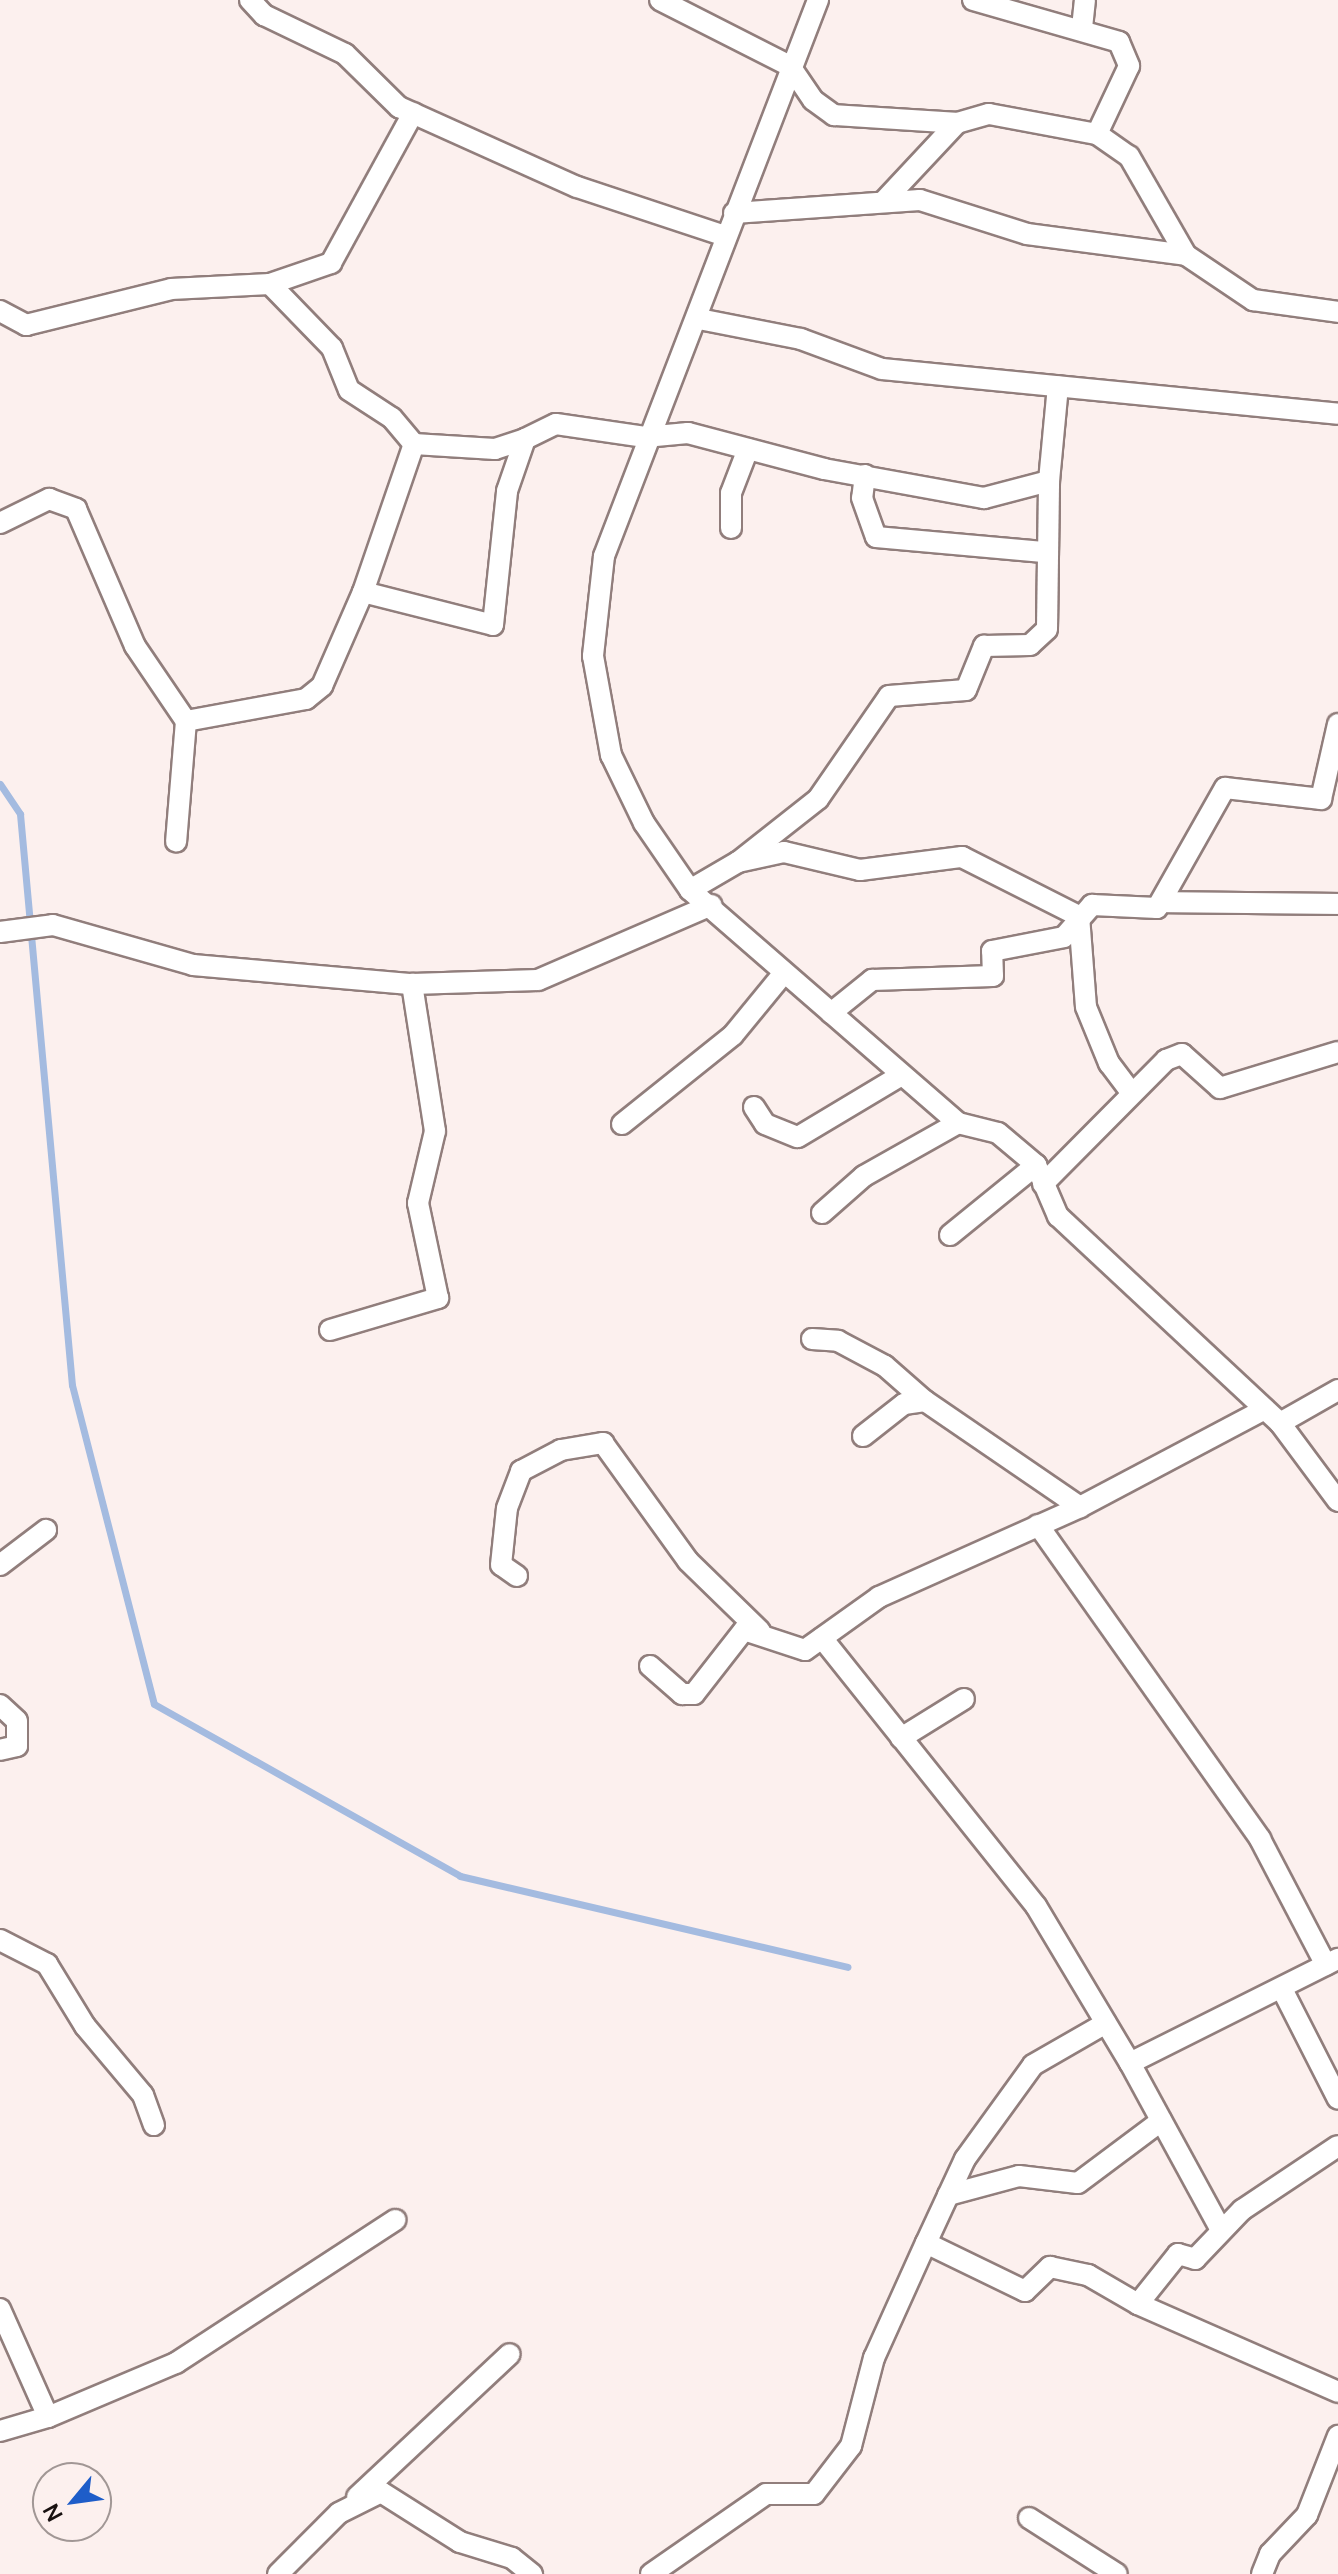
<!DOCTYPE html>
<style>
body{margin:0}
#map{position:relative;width:1338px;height:2574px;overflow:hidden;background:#fcf0ee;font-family:Manrope,sans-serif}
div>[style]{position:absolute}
.stream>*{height:7px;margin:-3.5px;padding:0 3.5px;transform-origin:3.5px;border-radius:3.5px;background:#a4bbe0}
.roads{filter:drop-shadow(2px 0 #917e7c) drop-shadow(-2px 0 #917e7c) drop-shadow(0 2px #917e7c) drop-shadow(0 -2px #917e7c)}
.street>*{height:20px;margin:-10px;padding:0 10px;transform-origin:10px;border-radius:10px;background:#fff}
span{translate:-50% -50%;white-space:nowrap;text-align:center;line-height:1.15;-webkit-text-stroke:8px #fcf0ee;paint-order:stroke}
.north{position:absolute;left:32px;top:2462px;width:80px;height:80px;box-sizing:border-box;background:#fcf0ee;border:2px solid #a19795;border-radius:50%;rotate:241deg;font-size:22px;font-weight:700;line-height:32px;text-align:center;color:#181110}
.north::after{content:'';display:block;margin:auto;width:28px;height:36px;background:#1e5dc9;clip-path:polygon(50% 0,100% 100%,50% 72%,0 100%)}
</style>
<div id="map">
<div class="stream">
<div style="left:0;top:784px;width:36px;rotate:56deg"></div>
<div style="left:20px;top:814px;width:573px;rotate:84.8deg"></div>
<div style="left:72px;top:1385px;width:329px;rotate:75.6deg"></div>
<div style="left:154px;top:1704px;width:351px;rotate:29.3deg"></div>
<div style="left:460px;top:1876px;width:398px;rotate:13.2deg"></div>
</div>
<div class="roads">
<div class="street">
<div style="left:250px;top:0;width:21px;rotate:47deg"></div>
<div style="left:264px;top:15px;width:90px;rotate:25.7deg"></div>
<div style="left:345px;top:54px;width:76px;rotate:44.5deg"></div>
<div style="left:399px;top:107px;width:195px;rotate:24.2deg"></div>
<div style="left:577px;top:187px;width:156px;rotate:18.3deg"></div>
<div style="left:660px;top:0;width:146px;rotate:26.9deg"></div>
<div style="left:790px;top:66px;width:41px;rotate:55.9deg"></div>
<div style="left:813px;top:100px;width:26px;rotate:36deg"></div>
<div style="left:834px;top:115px;width:123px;rotate:3.7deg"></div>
<div style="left:818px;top:0;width:596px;rotate:111.05deg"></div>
<div style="left:604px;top:556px;width:101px;rotate:96.3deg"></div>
<div style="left:593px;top:656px;width:101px;rotate:79.7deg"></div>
<div style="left:611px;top:755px;width:76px;rotate:64.1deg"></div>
<div style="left:644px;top:823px;width:81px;rotate:55.5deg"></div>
<div style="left:690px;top:890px;width:355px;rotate:41deg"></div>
<div style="left:958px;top:1123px;width:41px;rotate:14deg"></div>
<div style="left:998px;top:1133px;width:50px;rotate:40.1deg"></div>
<div style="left:1036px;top:1165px;width:56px;rotate:66.7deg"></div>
<div style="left:1058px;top:1216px;width:304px;rotate:43deg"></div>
<div style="left:1280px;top:1423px;width:97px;rotate:53.4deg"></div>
<div style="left:973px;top:0;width:152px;rotate:16deg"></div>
<div style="left:1119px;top:42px;width:26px;rotate:67deg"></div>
<div style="left:1129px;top:66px;width:75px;rotate:115.2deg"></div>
<div style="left:1082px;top:28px;width:28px;rotate:-84deg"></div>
<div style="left:883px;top:202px;width:108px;rotate:-46.9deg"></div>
<div style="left:957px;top:123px;width:33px;rotate:-16deg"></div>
<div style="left:989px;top:114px;width:110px;rotate:10.5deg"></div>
<div style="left:1097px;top:134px;width:39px;rotate:35deg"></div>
<div style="left:1129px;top:156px;width:114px;rotate:60.1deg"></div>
<div style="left:734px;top:213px;width:186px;rotate:-4deg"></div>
<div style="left:920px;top:200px;width:112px;rotate:17.6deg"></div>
<div style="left:1027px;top:234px;width:160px;rotate:7.5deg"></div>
<div style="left:1186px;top:255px;width:81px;rotate:33.9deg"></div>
<div style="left:1253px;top:300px;width:86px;rotate:8deg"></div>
<div style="left:270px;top:284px;width:89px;rotate:45.9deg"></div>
<div style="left:332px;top:348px;width:45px;rotate:68deg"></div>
<div style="left:349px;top:390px;width:51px;rotate:33.1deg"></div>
<div style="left:392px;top:418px;width:34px;rotate:50deg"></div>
<div style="left:414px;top:444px;width:81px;rotate:3.5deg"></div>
<div style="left:495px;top:449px;width:32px;rotate:-18deg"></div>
<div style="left:0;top:311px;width:30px;rotate:28deg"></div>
<div style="left:26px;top:325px;width:149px;rotate:-13.9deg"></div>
<div style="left:171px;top:289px;width:99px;rotate:-2.9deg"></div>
<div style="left:270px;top:284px;width:65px;rotate:-19deg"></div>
<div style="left:331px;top:263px;width:171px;rotate:-61.3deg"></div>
<div style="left:699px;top:319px;width:104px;rotate:11.1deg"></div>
<div style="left:801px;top:339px;width:86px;rotate:20.3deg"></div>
<div style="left:882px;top:369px;width:458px;rotate:5.6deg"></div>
<div style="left:865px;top:475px;width:23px;rotate:97deg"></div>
<div style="left:862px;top:498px;width:41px;rotate:70.3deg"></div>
<div style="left:876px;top:537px;width:168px;rotate:5.1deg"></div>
<div style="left:0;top:523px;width:55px;rotate:-26.1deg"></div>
<div style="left:49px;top:499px;width:29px;rotate:20deg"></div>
<div style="left:76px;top:509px;width:149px;rotate:66.7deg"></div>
<div style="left:135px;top:646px;width:91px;rotate:55.8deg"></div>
<div style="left:186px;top:721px;width:121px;rotate:94.7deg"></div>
<div style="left:731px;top:528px;width:35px;rotate:-90deg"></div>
<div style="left:731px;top:493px;width:47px;rotate:-68.9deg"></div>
<div style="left:363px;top:592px;width:157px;rotate:-71deg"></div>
<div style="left:186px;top:721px;width:122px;rotate:-10.4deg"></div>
<div style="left:306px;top:699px;width:21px;rotate:-39deg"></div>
<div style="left:322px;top:686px;width:103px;rotate:-66.4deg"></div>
<div style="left:363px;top:592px;width:134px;rotate:14.2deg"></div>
<div style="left:493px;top:625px;width:135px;rotate:-84deg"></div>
<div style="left:507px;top:491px;width:55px;rotate:-70.9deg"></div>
<div style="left:525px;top:439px;width:34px;rotate:-26deg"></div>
<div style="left:556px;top:424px;width:90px;rotate:8.3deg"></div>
<div style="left:645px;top:437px;width:43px;rotate:-5.3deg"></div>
<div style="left:688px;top:433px;width:141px;rotate:14.8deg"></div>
<div style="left:824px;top:469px;width:163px;rotate:10.3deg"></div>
<div style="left:984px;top:498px;width:67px;rotate:-14.7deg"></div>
<div style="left:1049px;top:481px;width:95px;rotate:-84.6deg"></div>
<div style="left:738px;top:862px;width:102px;rotate:-38.2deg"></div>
<div style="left:818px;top:799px;width:125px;rotate:-55.4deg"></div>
<div style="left:889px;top:696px;width:77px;rotate:-4.5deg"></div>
<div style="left:966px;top:690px;width:48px;rotate:-67.8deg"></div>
<div style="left:984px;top:646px;width:46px;rotate:-1.2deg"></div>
<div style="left:1030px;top:645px;width:23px;rotate:-43deg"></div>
<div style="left:1047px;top:629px;width:148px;rotate:-89.2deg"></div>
<div style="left:690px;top:890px;width:56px;rotate:-30.3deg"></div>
<div style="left:738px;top:862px;width:47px;rotate:-12.3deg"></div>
<div style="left:784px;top:852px;width:78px;rotate:13.3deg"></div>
<div style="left:860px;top:870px;width:103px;rotate:-7.3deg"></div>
<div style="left:962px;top:857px;width:131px;rotate:26.8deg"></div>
<div style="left:1161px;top:902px;width:177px;rotate:0.6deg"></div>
<div style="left:1079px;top:916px;width:91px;rotate:85.6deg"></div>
<div style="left:1086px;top:1007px;width:61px;rotate:67.7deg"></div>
<div style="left:1109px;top:1063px;width:36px;rotate:53deg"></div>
<div style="left:0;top:932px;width:53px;rotate:-7.5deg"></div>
<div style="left:53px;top:925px;width:146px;rotate:15.9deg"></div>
<div style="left:193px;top:965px;width:220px;rotate:5deg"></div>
<div style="left:412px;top:984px;width:126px;rotate:-1.8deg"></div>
<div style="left:538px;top:980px;width:189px;rotate:-23.4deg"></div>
<div style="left:831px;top:1013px;width:53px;rotate:-38.8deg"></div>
<div style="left:872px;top:980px;width:121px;rotate:-1.9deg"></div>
<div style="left:993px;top:976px;width:25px;rotate:-92deg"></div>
<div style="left:992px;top:951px;width:73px;rotate:-11deg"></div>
<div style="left:1064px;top:937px;width:43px;rotate:-48.8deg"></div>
<div style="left:1092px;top:905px;width:65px;rotate:2.6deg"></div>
<div style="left:1157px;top:908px;width:138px;rotate:-60.5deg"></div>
<div style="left:1225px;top:788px;width:97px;rotate:6.5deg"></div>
<div style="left:1321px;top:799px;width:77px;rotate:-77.2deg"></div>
<div style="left:754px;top:1107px;width:20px;rotate:57deg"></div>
<div style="left:765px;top:1124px;width:35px;rotate:22deg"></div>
<div style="left:798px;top:1137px;width:119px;rotate:-30.9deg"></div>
<div style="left:622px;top:1124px;width:142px;rotate:-38.7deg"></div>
<div style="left:733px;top:1035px;width:80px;rotate:-50.6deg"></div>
<div style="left:1043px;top:1184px;width:175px;rotate:-45.2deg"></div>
<div style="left:1166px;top:1060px;width:17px;rotate:-21deg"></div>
<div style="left:1182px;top:1054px;width:51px;rotate:41.8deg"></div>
<div style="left:1220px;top:1088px;width:123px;rotate:-17deg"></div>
<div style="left:822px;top:1213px;width:56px;rotate:-41.4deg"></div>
<div style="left:864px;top:1176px;width:108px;rotate:-29.4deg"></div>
<div style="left:950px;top:1235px;width:111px;rotate:-39.1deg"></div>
<div style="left:330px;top:1330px;width:113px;rotate:-16.5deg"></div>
<div style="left:438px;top:1298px;width:97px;rotate:-101.9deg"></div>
<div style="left:418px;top:1203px;width:74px;rotate:-76.7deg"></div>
<div style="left:435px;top:1131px;width:149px;rotate:-98.9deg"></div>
<div style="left:812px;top:1339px;width:26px;rotate:4deg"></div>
<div style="left:838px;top:1341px;width:53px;rotate:28deg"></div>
<div style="left:885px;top:1366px;width:53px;rotate:41.2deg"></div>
<div style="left:1280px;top:1423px;width:67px;rotate:-29.6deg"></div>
<div style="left:863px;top:1436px;width:52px;rotate:-38deg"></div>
<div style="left:904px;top:1404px;width:21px;rotate:-8deg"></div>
<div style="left:925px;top:1401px;width:188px;rotate:34.4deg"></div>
<div style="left:1038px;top:1525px;width:385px;rotate:54.7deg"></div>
<div style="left:1260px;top:1839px;width:142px;rotate:62.4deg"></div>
<div style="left:0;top:1565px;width:58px;rotate:-37.3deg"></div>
<div style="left:517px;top:1576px;width:19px;rotate:-145deg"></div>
<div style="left:501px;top:1565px;width:57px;rotate:-84deg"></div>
<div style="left:507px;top:1508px;width:40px;rotate:-69deg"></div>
<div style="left:521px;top:1471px;width:45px;rotate:-27.7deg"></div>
<div style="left:561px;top:1450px;width:43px;rotate:-9.5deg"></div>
<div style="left:603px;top:1443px;width:145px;rotate:54.2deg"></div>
<div style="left:688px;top:1561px;width:100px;rotate:44.2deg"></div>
<div style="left:822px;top:1638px;width:343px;rotate:51.4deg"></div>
<div style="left:1036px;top:1906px;width:183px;rotate:59.1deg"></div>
<div style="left:1130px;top:2063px;width:233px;rotate:-26.6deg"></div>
<div style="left:650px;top:1666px;width:43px;rotate:41.2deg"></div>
<div style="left:682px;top:1694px;width:12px"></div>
<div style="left:694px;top:1694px;width:81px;rotate:-52deg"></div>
<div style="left:744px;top:1630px;width:64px;rotate:18.2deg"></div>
<div style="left:805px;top:1650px;width:91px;rotate:-35.6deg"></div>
<div style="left:879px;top:1597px;width:220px;rotate:-24.1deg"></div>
<div style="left:1080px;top:1507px;width:209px;rotate:-27.9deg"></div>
<div style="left:0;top:1705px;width:23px;rotate:43deg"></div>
<div style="left:17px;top:1721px;width:25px;rotate:90deg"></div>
<div style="left:17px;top:1746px;width:17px;rotate:167deg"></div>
<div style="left:901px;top:1738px;width:74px;rotate:-31.8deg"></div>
<div style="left:0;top:1940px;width:53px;rotate:27.1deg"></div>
<div style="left:47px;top:1964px;width:73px;rotate:58.5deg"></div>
<div style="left:85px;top:2026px;width:90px;rotate:50deg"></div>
<div style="left:143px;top:2095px;width:32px;rotate:70deg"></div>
<div style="left:1282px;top:1989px;width:123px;rotate:63deg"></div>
<div style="left:1130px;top:2063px;width:188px;rotate:61.4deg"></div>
<div style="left:948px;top:2195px;width:73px;rotate:-15deg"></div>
<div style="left:1019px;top:2176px;width:59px;rotate:6.8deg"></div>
<div style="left:1078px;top:2183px;width:104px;rotate:-36.8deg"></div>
<div style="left:926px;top:2243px;width:93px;rotate:-65.1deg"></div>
<div style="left:965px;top:2159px;width:116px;rotate:-54.1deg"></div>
<div style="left:1033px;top:2065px;width:84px;rotate:-29.9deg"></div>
<div style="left:1138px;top:2304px;width:219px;rotate:23.7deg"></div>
<div style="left:0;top:2309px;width:118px;rotate:66deg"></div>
<div style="left:48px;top:2417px;width:139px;rotate:-22.9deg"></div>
<div style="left:176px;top:2363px;width:262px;rotate:-33.1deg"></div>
<div style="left:0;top:2431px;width:50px;rotate:-16.3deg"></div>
<div style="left:357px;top:2497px;width:209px;rotate:-43.1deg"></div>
<div style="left:1029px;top:2518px;width:104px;rotate:32.5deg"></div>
<div style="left:278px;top:2574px;width:86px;rotate:-45deg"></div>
<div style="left:339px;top:2513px;width:47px;rotate:-26.6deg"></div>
<div style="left:381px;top:2492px;width:93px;rotate:32.3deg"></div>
<div style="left:460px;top:2542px;width:54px;rotate:17.1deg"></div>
<div style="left:512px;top:2558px;width:26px;rotate:39deg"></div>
<div style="left:651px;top:2574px;width:140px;rotate:-34.8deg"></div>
<div style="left:766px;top:2494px;width:48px"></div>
<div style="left:814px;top:2494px;width:61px;rotate:-52.4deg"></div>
<div style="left:851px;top:2446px;width:91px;rotate:-75.4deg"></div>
<div style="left:874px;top:2358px;width:126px;rotate:-65.7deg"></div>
<div style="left:926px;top:2243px;width:110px;rotate:25.9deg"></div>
<div style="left:1025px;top:2291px;width:35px;rotate:-44deg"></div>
<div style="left:1050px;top:2267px;width:39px;rotate:12deg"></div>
<div style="left:1088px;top:2275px;width:58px;rotate:30.1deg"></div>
<div style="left:1138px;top:2304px;width:64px;rotate:-51.3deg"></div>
<div style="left:1178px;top:2254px;width:18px;rotate:16deg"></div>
<div style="left:1195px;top:2259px;width:68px;rotate:-46.2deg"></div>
<div style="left:1242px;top:2210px;width:115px;rotate:-33.7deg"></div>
<div style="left:1262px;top:2574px;width:22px;rotate:-68deg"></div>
<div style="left:1270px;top:2554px;width:54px;rotate:-46.5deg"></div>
<div style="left:1307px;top:2515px;width:85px;rotate:-68.6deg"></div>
</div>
</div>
<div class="north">N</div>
</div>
